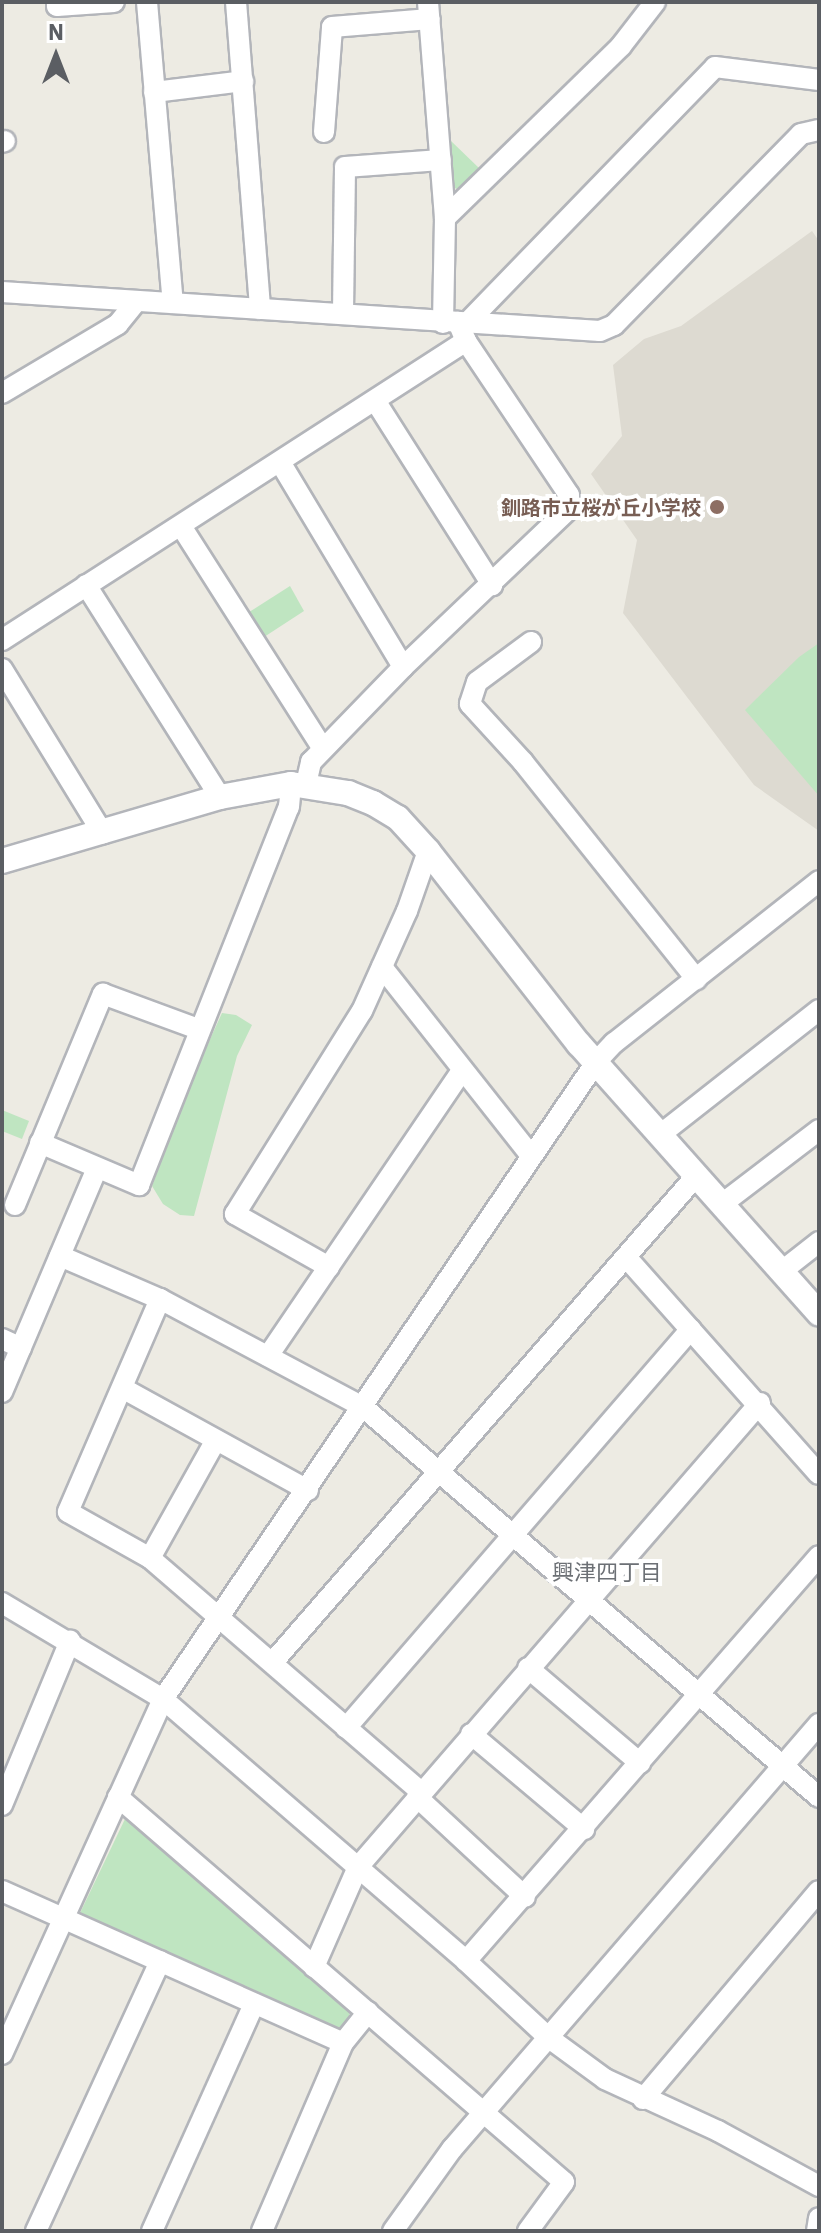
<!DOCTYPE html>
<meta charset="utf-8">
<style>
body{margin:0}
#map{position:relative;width:821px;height:2233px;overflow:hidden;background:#edebe3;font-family:"IBM Plex Sans","Noto Sans JP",sans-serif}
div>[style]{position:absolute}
.education>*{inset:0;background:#dddad1}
.green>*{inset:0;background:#bfe5c1}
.roads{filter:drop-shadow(2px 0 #b3b5ba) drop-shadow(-2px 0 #b3b5ba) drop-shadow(0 2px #b3b5ba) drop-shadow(0 -2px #b3b5ba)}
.minor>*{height:20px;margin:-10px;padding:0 10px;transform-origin:10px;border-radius:10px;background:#fff}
.tertiary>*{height:24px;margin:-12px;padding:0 12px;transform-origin:12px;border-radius:12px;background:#fff}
.dots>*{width:22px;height:22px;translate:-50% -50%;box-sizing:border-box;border:4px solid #fff;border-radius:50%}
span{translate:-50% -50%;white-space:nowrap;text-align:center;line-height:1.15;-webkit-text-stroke:8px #fff;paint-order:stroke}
.education-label{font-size:20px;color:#785e54;font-weight:700}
.right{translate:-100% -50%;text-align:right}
.neighbourhood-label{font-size:22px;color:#6c7075}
.frame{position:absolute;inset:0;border:4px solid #5b5e63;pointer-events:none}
.north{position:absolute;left:16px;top:16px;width:80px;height:80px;-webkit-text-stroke:6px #fff;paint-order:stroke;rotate:0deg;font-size:22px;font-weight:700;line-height:32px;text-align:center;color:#5b5e63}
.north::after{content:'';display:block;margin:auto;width:28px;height:36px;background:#5b5e63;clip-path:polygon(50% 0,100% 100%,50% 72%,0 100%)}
</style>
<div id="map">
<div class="education">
<div style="clip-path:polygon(812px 231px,819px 241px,819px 831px,754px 785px,623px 613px,637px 540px,591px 474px,622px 436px,613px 365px,644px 339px,681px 326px)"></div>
</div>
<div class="green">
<div style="clip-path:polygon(450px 140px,480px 169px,460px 190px,449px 186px,444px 144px)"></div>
<div style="clip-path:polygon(290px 586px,304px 611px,261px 639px,246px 614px)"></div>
<div style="clip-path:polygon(819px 643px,819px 796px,745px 710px,799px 657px)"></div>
<div style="clip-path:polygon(222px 1013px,236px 1015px,252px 1025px,237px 1056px,194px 1216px,180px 1215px,163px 1204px,152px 1186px,190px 1083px)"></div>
<div style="clip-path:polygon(2px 1110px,29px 1121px,22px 1139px,2px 1131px)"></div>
<div style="clip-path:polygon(125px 1819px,350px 2011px,348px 2022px,338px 2030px,80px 1913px)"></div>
</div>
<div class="roads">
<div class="minor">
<div style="left:57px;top:2px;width:4px;rotate:90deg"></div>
<div style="left:57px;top:6px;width:57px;rotate:-4deg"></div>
<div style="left:147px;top:2px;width:302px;rotate:85.1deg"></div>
<div style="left:236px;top:2px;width:308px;rotate:85.5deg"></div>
<div style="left:428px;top:2px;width:217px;rotate:85.5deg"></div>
<div style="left:445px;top:218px;width:105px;rotate:91.1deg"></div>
<div style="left:154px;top:92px;width:90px;rotate:-7deg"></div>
<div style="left:324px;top:132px;width:105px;rotate:-85.6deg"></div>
<div style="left:332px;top:27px;width:98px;rotate:-4.7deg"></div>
<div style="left:2px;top:142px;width:3px;rotate:-18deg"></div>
<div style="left:445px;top:218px;width:246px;rotate:-44.3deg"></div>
<div style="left:621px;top:46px;width:56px;rotate:-52.3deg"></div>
<div style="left:2px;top:292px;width:599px;rotate:3.73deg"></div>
<div style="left:600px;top:331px;width:15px;rotate:-23deg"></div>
<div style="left:614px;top:325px;width:267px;rotate:-45.6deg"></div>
<div style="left:801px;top:134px;width:18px;rotate:-13deg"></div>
<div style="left:343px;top:312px;width:145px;rotate:-89.2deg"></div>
<div style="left:345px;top:167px;width:96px;rotate:-4.2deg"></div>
<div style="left:467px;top:323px;width:356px;rotate:-45.9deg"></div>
<div style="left:715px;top:67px;width:105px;rotate:7.1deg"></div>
<div style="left:2px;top:393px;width:135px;rotate:-30.7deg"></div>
<div style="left:118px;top:324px;width:28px;rotate:-51deg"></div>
<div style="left:376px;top:402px;width:217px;rotate:57.6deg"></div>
<div style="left:280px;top:462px;width:239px;rotate:59deg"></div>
<div style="left:181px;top:526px;width:264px;rotate:57.5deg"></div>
<div style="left:86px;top:585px;width:251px;rotate:57.7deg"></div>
<div style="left:2px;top:640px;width:552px;rotate:-32.8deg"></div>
<div style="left:531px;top:642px;width:67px;rotate:143.5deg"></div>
<div style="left:477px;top:682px;width:23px;rotate:108deg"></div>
<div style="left:470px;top:704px;width:79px;rotate:47.6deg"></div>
<div style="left:523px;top:762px;width:278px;rotate:51.4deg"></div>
<div style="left:2px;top:669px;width:193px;rotate:58.5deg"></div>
<div style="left:306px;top:784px;width:23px;rotate:-77deg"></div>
<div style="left:311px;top:762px;width:132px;rotate:-45.9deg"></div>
<div style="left:403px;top:667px;width:229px;rotate:-43.6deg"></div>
<div style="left:569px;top:509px;width:14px;rotate:-90deg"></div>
<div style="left:569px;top:495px;width:185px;rotate:-123.8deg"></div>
<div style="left:466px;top:341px;width:21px;rotate:-113deg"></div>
<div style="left:382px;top:967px;width:241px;rotate:51.7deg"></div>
<div style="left:661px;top:1134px;width:201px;rotate:-38.1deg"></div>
<div style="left:40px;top:1143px;width:108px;rotate:23deg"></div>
<div style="left:139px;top:1185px;width:407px;rotate:-68.4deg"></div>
<div style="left:289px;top:807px;width:23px;rotate:-85deg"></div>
<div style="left:722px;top:1204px;width:122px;rotate:-37.3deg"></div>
<div style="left:15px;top:1205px;width:229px;rotate:-67.4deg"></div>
<div style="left:103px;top:994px;width:101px;rotate:20.2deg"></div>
<div style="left:60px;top:1256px;width:109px;rotate:23.3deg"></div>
<div style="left:160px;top:1299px;width:230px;rotate:28deg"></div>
<div style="left:363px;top:1407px;width:600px;rotate:40.54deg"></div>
<div style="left:626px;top:1257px;width:290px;rotate:48.4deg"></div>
<div style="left:329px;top:1267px;width:108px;rotate:-150.6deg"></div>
<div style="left:235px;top:1214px;width:239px;rotate:-58deg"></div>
<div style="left:362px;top:1011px;width:110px;rotate:-65.8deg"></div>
<div style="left:407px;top:911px;width:64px;rotate:-70.7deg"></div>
<div style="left:782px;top:1271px;width:47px;rotate:-38.1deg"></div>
<div style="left:160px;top:1299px;width:232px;rotate:113.4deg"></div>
<div style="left:68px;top:1512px;width:94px;rotate:29.3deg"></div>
<div style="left:150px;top:1558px;width:358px;rotate:40.8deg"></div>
<div style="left:2px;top:1339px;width:21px;rotate:25deg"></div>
<div style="left:268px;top:1356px;width:345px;rotate:-55.8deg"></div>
<div style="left:124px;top:1389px;width:210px;rotate:28.8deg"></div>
<div style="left:2px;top:1392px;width:243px;rotate:-67deg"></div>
<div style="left:150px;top:1558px;width:135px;rotate:-60.8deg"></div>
<div style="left:2px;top:1603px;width:187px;rotate:30.8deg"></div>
<div style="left:163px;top:1699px;width:401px;rotate:40.8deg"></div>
<div style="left:466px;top:1961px;width:113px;rotate:42.9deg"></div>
<div style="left:549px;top:2038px;width:69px;rotate:36.2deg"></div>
<div style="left:605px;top:2079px;width:124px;rotate:24.7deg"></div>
<div style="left:718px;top:2131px;width:115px;rotate:28.6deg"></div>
<div style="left:273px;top:1662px;width:644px;rotate:-48.96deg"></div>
<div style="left:528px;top:1668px;width:147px;rotate:40.3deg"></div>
<div style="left:346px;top:1728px;width:527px;rotate:-49.15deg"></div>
<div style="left:471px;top:1734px;width:148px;rotate:40.1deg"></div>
<div style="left:118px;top:1797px;width:589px;rotate:40.8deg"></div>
<div style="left:564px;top:2182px;width:61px;rotate:126.3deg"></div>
<div style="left:417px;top:1797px;width:147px;rotate:42.8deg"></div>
<div style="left:2px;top:1805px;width:178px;rotate:-67.5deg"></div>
<div style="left:2px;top:1891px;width:373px;rotate:24deg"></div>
<div style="left:466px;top:1961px;width:537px;rotate:-48.92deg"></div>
<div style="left:314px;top:1967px;width:109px;rotate:-66.3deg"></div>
<div style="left:358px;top:1867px;width:614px;rotate:-49.1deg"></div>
<div style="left:2px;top:2054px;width:390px;rotate:-65.6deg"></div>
<div style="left:163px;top:1699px;width:770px;rotate:-55.79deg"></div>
<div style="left:596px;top:1062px;width:26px;rotate:-47deg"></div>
<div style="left:614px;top:1043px;width:261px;rotate:-38.3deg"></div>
<div style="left:643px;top:2099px;width:272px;rotate:-49.8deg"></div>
<div style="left:36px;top:2231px;width:297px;rotate:-65.3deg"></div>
<div style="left:152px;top:2231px;width:249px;rotate:-65.8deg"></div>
<div style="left:262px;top:2231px;width:205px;rotate:-66.7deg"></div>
<div style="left:343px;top:2043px;width:40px;rotate:-51deg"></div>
<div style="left:393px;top:2231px;width:101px;rotate:-54.3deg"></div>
<div style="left:452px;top:2149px;width:562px;rotate:-49.19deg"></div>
<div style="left:817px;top:2231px;width:13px;rotate:-81deg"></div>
</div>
<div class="tertiary">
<div style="left:2px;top:861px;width:227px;rotate:-16.4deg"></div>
<div style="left:220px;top:797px;width:72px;rotate:-10.4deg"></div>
<div style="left:291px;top:784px;width:58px;rotate:9deg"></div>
<div style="left:348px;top:793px;width:27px;rotate:22deg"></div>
<div style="left:373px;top:803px;width:29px;rotate:31deg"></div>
<div style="left:398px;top:818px;width:45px;rotate:47.7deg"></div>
<div style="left:428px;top:851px;width:245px;rotate:52deg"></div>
<div style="left:579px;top:1044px;width:361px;rotate:48.3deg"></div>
</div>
</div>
<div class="dots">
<div style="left:717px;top:507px;background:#8d6e63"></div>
</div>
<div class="education-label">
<span class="right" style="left:701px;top:507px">釧路市立桜が丘小学校</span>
</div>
<div class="neighbourhood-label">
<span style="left:607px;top:1572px">興津四丁目</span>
</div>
<div class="frame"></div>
<div class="north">N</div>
</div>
